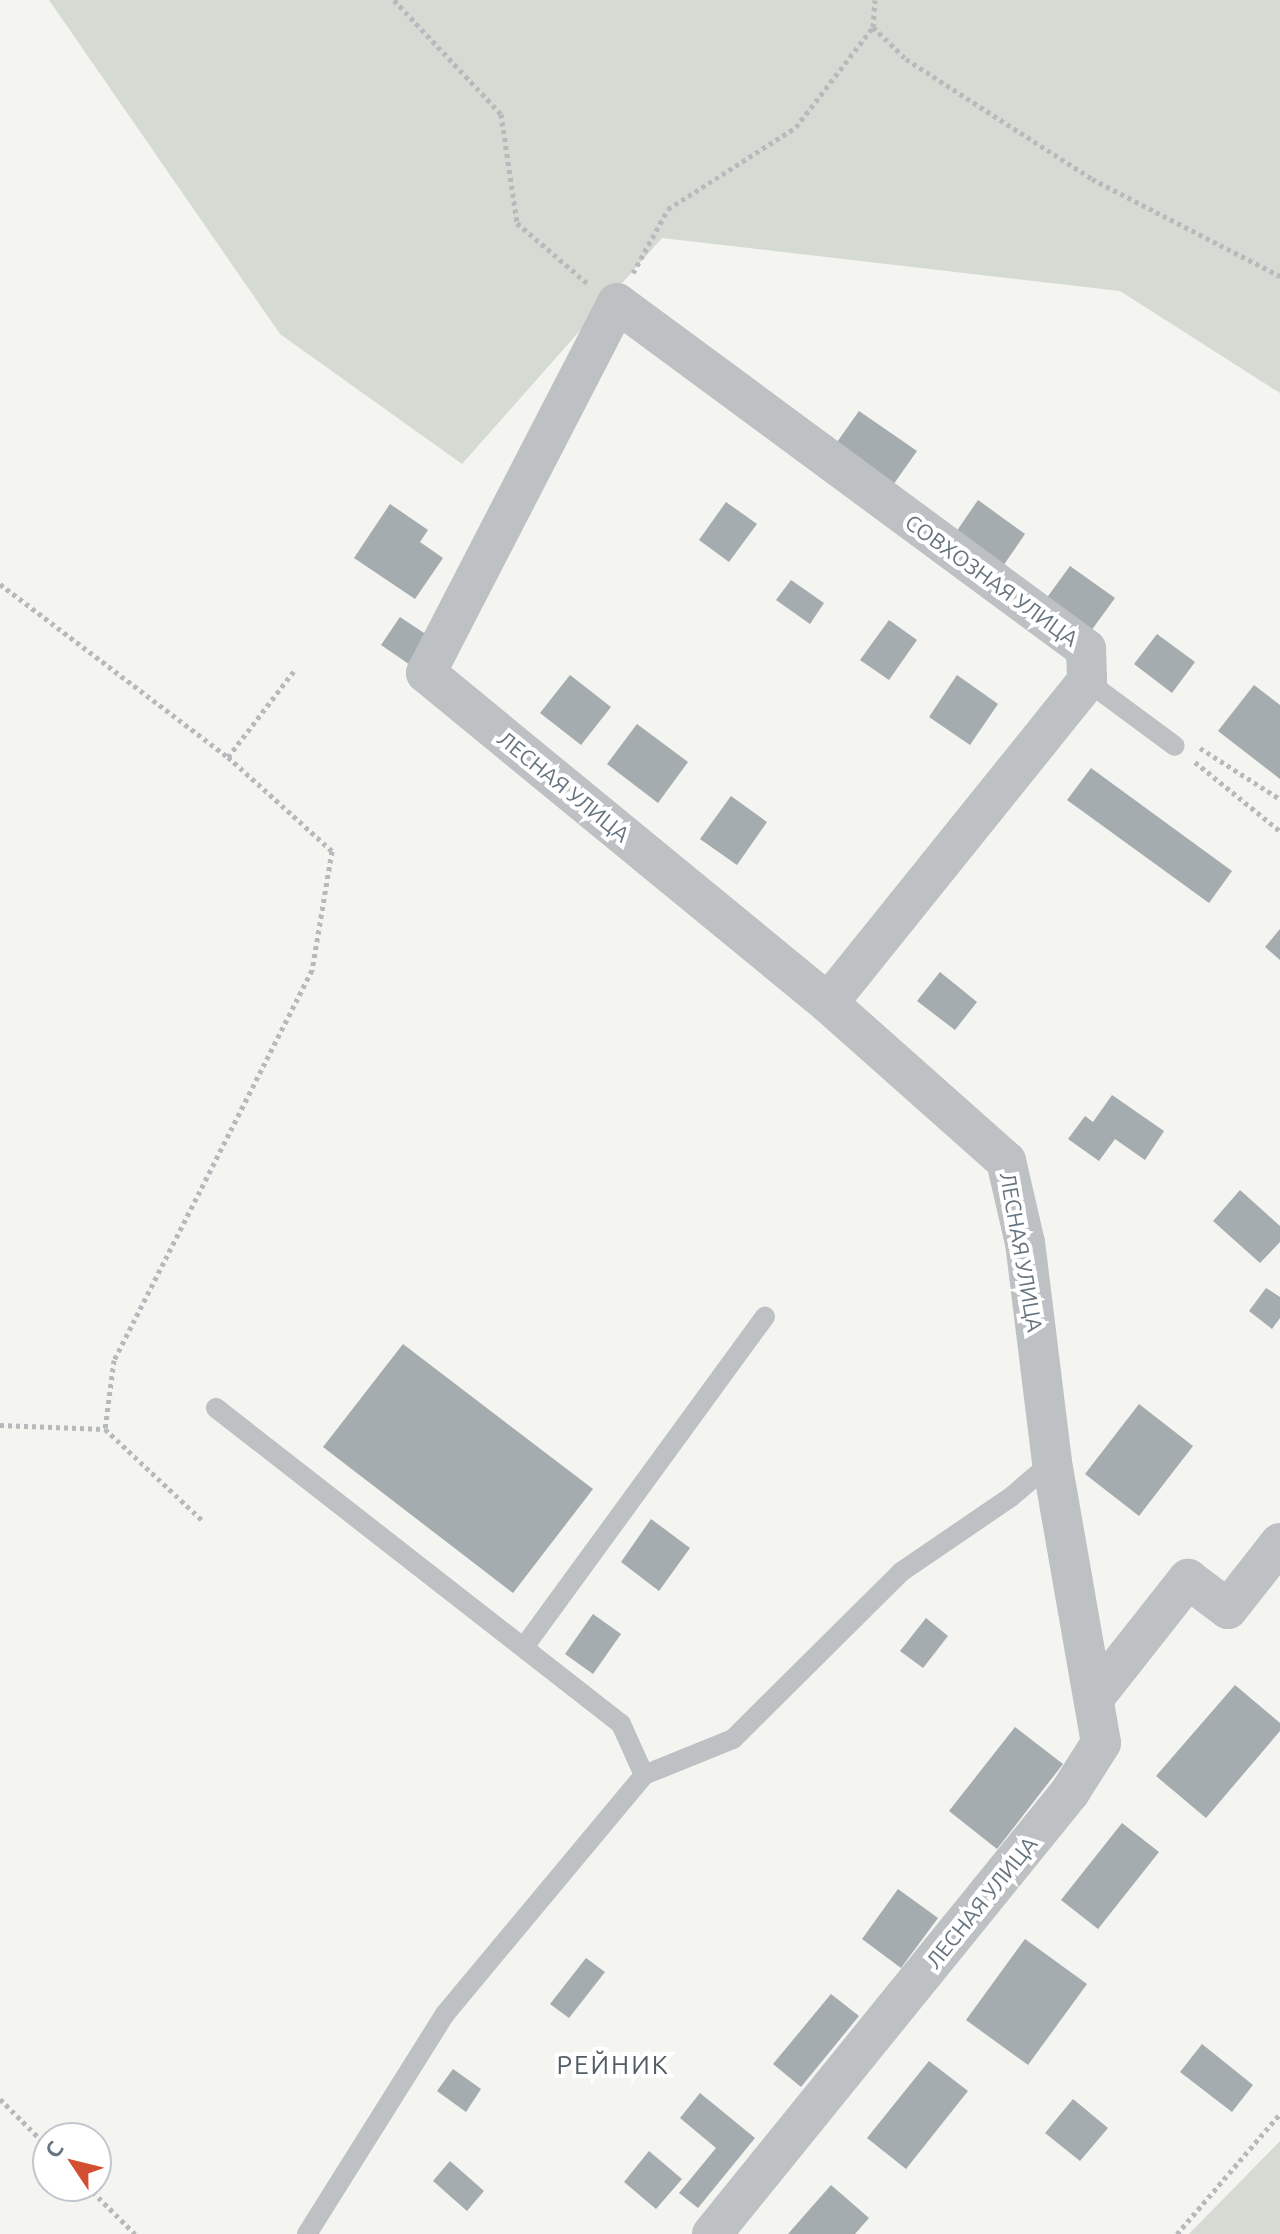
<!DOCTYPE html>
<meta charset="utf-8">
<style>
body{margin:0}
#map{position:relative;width:1280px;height:2234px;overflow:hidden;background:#f4f4f0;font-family:Ubuntu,sans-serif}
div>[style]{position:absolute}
.green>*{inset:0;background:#d5dad2}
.building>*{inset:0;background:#a4acb0}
.path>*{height:5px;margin-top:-2.5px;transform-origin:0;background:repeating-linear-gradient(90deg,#b7babc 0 4px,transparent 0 8px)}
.lane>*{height:20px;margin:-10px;padding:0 10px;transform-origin:10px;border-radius:10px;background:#bdc1c4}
.street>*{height:40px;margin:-20px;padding:0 20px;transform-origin:20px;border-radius:20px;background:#bdc1c4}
span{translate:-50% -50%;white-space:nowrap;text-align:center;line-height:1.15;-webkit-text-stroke:8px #fff;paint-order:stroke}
.street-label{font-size:22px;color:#65747f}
.quarter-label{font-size:26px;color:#525d64;letter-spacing:2px}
.north{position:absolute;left:32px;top:2122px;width:80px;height:80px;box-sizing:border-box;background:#fff;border:2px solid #c1c7cc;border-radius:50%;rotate:305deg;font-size:22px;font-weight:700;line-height:32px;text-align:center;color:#65747f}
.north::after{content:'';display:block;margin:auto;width:28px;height:36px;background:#d34f31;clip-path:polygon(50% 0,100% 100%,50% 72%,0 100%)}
</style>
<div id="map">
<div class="green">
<div style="clip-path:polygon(49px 0,1280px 0,1280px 393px,1120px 291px,662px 238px,462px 464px,280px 334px)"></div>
<div style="clip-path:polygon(1280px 2141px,1280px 2234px,1189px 2234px)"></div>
</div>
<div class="building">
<div style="clip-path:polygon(859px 411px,917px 451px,893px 485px,835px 445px)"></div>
<div style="clip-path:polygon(978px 500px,1025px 534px,1001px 569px,954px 535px)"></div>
<div style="clip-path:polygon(726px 502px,757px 524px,729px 562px,699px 540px)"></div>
<div style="clip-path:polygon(390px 504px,428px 530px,420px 542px,443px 558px,415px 599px,354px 558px)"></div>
<div style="clip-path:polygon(1070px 566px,1115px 598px,1088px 635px,1043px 603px)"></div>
<div style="clip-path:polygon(791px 580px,824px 603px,810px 624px,776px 600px)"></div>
<div style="clip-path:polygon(400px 617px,436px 641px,416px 669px,381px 645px)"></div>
<div style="clip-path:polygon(889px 620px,917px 640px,889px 680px,860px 660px)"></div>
<div style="clip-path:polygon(1157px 634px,1195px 662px,1172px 693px,1134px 664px)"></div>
<div style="clip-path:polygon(570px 675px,611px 707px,581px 745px,540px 713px)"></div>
<div style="clip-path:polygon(957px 675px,998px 704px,970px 745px,929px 717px)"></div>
<div style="clip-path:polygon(1254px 685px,1280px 705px,1280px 779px,1218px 731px)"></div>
<div style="clip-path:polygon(637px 724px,688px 762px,658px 803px,607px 764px)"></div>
<div style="clip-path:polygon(1091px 768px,1232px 871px,1209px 903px,1067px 800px)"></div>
<div style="clip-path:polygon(731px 796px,767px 822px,737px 865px,700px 839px)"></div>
<div style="clip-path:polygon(1280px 929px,1280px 960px,1265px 947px)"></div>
<div style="clip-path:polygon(940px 972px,977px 1002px,955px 1030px,917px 1001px)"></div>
<div style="clip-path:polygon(1112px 1095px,1164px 1131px,1145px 1160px,1115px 1139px,1099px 1161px,1068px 1139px,1085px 1116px,1093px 1122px)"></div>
<div style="clip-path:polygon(1240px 1190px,1280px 1226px,1280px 1242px,1260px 1263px,1213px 1221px)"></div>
<div style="clip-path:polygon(1266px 1288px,1280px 1297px,1280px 1318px,1272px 1329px,1249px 1311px)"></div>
<div style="clip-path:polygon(403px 1344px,593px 1489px,513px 1593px,323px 1447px)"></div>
<div style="clip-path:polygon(1139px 1404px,1193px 1446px,1139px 1516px,1085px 1474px)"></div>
<div style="clip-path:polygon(651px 1519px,690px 1548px,659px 1591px,621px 1562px)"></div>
<div style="clip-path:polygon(593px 1614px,621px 1634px,593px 1674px,565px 1654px)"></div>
<div style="clip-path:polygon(926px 1618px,948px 1636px,923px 1668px,900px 1651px)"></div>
<div style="clip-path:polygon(1235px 1685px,1280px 1723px,1280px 1731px,1206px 1818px,1156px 1776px)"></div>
<div style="clip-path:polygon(1015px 1727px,1063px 1764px,997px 1849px,949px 1811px)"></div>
<div style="clip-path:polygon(1122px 1823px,1159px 1852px,1098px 1929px,1061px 1900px)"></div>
<div style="clip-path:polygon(898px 1889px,938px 1918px,901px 1968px,862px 1939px)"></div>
<div style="clip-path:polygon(1025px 1939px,1087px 1984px,1028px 2065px,966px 2020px)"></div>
<div style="clip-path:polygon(586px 1958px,605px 1972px,569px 2018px,550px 2004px)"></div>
<div style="clip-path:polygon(831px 1994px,859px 2016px,801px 2087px,773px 2064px)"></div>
<div style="clip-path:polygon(1202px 2044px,1253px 2085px,1232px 2112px,1180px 2072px)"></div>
<div style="clip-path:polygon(929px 2061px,968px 2091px,906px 2169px,867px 2138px)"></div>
<div style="clip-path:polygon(453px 2069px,481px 2089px,466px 2112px,437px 2091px)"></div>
<div style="clip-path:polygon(700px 2093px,755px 2138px,698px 2208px,679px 2193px,716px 2148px,680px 2118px)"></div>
<div style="clip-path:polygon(1073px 2099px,1108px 2128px,1080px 2161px,1045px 2133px)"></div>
<div style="clip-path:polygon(649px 2151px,682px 2179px,656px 2209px,624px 2182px)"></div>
<div style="clip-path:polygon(450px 2161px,484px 2191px,467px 2211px,433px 2181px)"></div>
<div style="clip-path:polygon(831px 2185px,869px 2218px,855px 2234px,788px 2234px)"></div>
</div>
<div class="path">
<div style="left:394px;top:0;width:156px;rotate:46.8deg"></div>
<div style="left:501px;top:114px;width:110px;rotate:81.6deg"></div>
<div style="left:517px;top:223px;width:92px;rotate:40.6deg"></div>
<div style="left:873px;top:27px;width:46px;rotate:44.1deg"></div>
<div style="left:906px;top:59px;width:221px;rotate:32.8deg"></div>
<div style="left:1092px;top:179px;width:212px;rotate:27.3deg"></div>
<div style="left:633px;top:273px;width:73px;rotate:-61.3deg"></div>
<div style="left:668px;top:209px;width:152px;rotate:-32.6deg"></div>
<div style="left:796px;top:127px;width:126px;rotate:-52.4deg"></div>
<div style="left:873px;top:27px;width:27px;rotate:-86deg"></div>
<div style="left:0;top:584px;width:286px;rotate:37.2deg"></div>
<div style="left:228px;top:757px;width:140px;rotate:42.1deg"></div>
<div style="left:332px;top:851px;width:121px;rotate:99.5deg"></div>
<div style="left:312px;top:970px;width:437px;rotate:116.9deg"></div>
<div style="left:114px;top:1360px;width:70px;rotate:97.4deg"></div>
<div style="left:1200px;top:748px;width:95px;rotate:32.5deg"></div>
<div style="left:228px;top:757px;width:108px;rotate:-52.5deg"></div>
<div style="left:1195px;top:762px;width:109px;rotate:39.1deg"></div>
<div style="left:0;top:1425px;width:105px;rotate:2.2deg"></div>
<div style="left:105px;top:1429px;width:133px;rotate:43.2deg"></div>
<div style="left:0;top:2099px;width:68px;rotate:45deg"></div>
<div style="left:87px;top:2186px;width:68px;rotate:45deg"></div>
<div style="left:1177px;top:2234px;width:158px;rotate:-49.4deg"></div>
</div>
<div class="lane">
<div style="left:1087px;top:681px;width:109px;rotate:36.5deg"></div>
<div style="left:216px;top:1408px;width:514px;rotate:37.96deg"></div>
<div style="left:621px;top:1724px;width:56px;rotate:65.7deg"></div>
<div style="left:524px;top:1647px;width:409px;rotate:-53.9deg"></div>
<div style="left:307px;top:2234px;width:260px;rotate:-57.9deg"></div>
<div style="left:445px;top:2014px;width:311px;rotate:-50.2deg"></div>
<div style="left:644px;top:1775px;width:96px;rotate:-22deg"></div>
<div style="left:733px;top:1739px;width:237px;rotate:-44.8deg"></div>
<div style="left:901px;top:1572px;width:133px;rotate:-34.3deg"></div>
<div style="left:1011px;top:1497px;width:54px;rotate:-40.5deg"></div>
</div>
<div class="street">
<div style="left:1094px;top:1698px;width:152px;rotate:-51.7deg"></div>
<div style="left:1188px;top:1579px;width:50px;rotate:36.9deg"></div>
<div style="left:1228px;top:1609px;width:84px;rotate:-51.8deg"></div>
<div style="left:712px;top:2234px;width:569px;rotate:-50.99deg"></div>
<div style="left:1070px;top:1792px;width:58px;rotate:-57.7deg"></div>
<div style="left:1101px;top:1743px;width:285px;rotate:-99.9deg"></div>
<div style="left:1052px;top:1462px;width:221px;rotate:-97deg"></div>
<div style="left:1025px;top:1243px;width:84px;rotate:-103deg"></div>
<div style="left:1006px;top:1161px;width:238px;rotate:-138.4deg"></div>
<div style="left:828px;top:1003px;width:520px;rotate:-140.62deg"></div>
<div style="left:426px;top:673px;width:416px;rotate:-62.7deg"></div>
<div style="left:617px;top:303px;width:583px;rotate:36.42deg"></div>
<div style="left:1086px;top:649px;width:32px;rotate:88deg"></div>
<div style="left:1087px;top:681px;width:413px;rotate:128.8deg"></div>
</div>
<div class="street-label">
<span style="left:992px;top:580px;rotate:36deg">СОВХОЗНАЯ УЛИЦА</span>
<span style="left:564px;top:786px;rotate:39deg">ЛЕСНАЯ УЛИЦА</span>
<span style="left:1022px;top:1252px;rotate:80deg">ЛЕСНАЯ УЛИЦА</span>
<span style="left:981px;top:1902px;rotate:-51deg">ЛЕСНАЯ УЛИЦА</span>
</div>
<div class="quarter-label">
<span style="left:613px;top:2065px">РЕЙНИК</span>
</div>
<div class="north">С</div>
</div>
